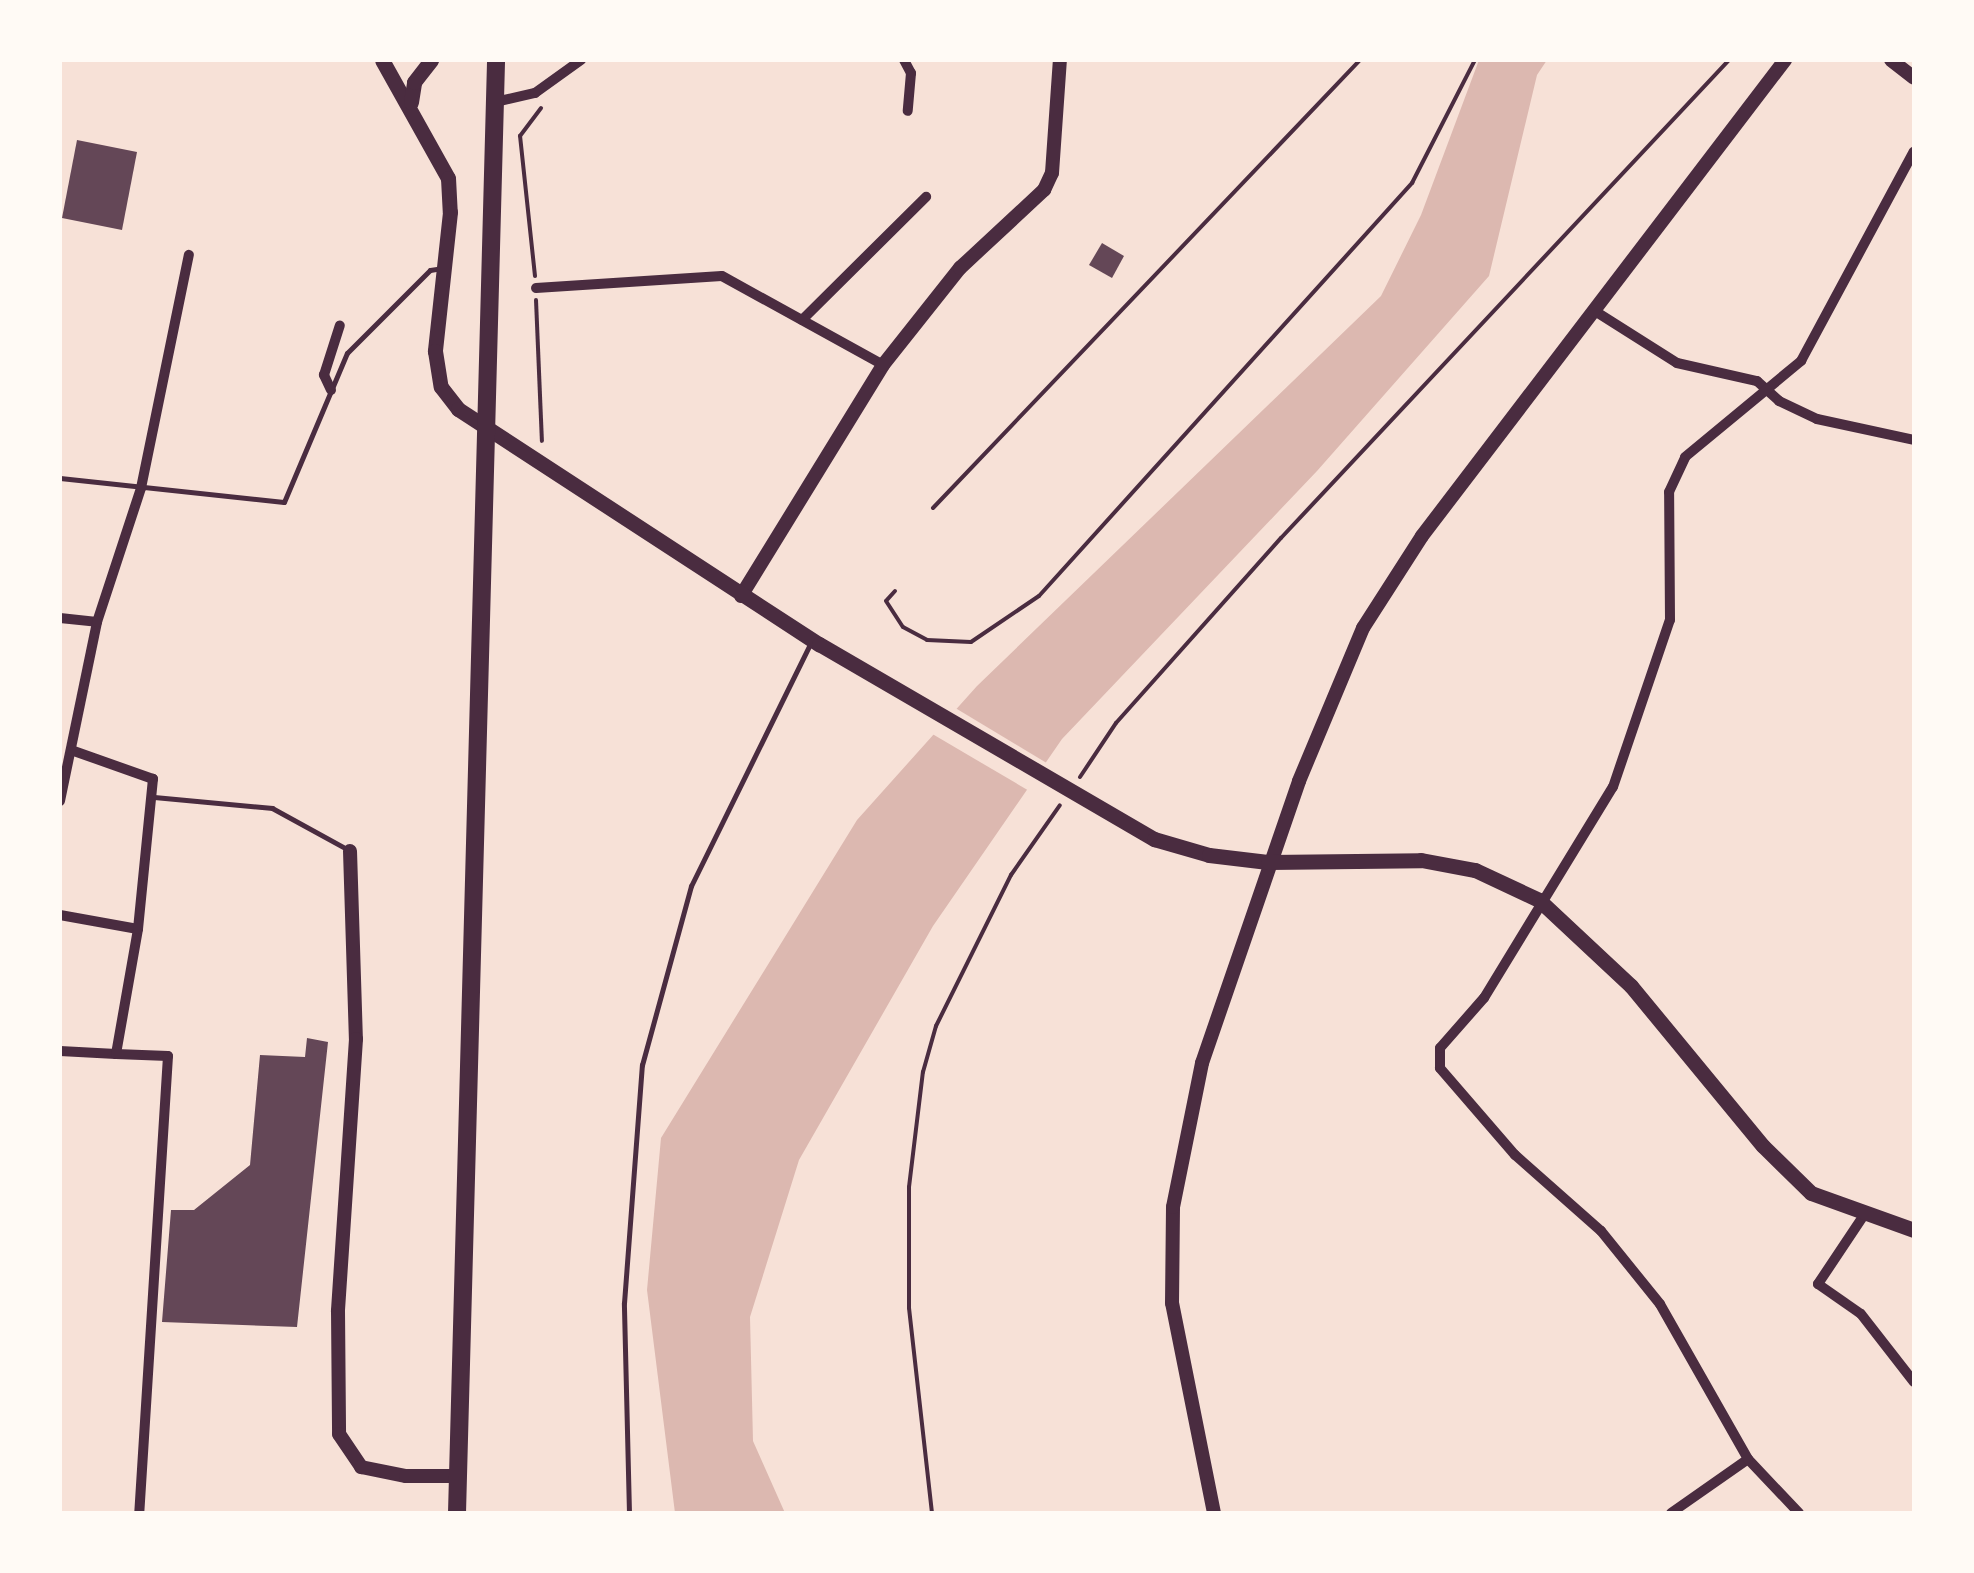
<!DOCTYPE html>
<style>
body{margin:0}
#map{position:relative;width:1974px;height:1573px;overflow:hidden;background:#f7e1d7;font-family:"Fira Sans Condensed",sans-serif}
div>[style]{position:absolute}
.water>*{inset:0;background:#dcb8b0}
.pier>*{inset:0;background:#f7e1d7}
.building>*{inset:0;background:#644757}
.path>*{height:4px;margin:-2px;padding:0 2px;transform-origin:2px;border-radius:2px;background:#4a2c40}
.service>*{height:5px;margin:-2.5px;padding:0 2.5px;transform-origin:2.5px;border-radius:2.5px;background:#4a2c40}
.minor>*{height:10px;margin:-5px;padding:0 5px;transform-origin:5px;border-radius:5px;background:#4a2c40}
.tertiary>*{height:14px;margin:-7px;padding:0 7px;transform-origin:7px;border-radius:7px;background:#4a2c40}
.secondary>*{height:15px;margin:-7.5px;padding:0 7.5px;transform-origin:7.5px;border-radius:7.5px;background:#4a2c40}
.trunk>*{height:18px;margin:-9px;padding:0 9px;transform-origin:9px;border-radius:9px;background:#4a2c40}
span{translate:-50% -50%;white-space:nowrap;text-align:center;line-height:1.15;-webkit-text-stroke:8px #fffaf5;paint-order:stroke}
.frame{position:absolute;inset:0;border:62px solid #fffaf5;pointer-events:none}
</style>
<div id="map">
<div class="water">
<div style="clip-path:polygon(1479px 60px,1547px 60px,1537px 75px,1489px 276px,1317px 471px,1062px 739px,933px 926px,799px 1160px,750px 1317px,753px 1441px,785px 1513px,675px 1513px,647px 1290px,661px 1138px,857px 820px,977px 686px,1381px 296px,1421px 215px)"></div>
</div>
<div class="pier">
<div style="clip-path:polygon(952px 706px,1050px 765px,1031px 792px,929px 732px)"></div>
</div>
<div class="building">
<div style="clip-path:polygon(77px 140px,137px 152px,122px 230px,62px 218px)"></div>
<div style="clip-path:polygon(1102px 243px,1124px 256px,1112px 278px,1089px 265px)"></div>
<div style="clip-path:polygon(307px 1038px,328px 1042px,297px 1327px,162px 1322px,171px 1210px,194px 1210px,250px 1165px,260px 1055px,305px 1057px)"></div>
</div>
<div class="path">
<div style="left:535px;top:276px;width:141px;rotate:-96.1deg"></div>
<div style="left:520px;top:136px;width:35px;rotate:-53deg"></div>
<div style="left:536px;top:300px;width:141px;rotate:87.6deg"></div>
<div style="left:933px;top:508px;width:619px;rotate:-46.37deg"></div>
<div style="left:895px;top:591px;width:13px;rotate:132deg"></div>
<div style="left:886px;top:601px;width:31px;rotate:57deg"></div>
<div style="left:903px;top:627px;width:27px;rotate:28deg"></div>
<div style="left:927px;top:640px;width:44px;rotate:2.6deg"></div>
<div style="left:971px;top:642px;width:82px;rotate:-34.1deg"></div>
<div style="left:1039px;top:596px;width:557px;rotate:-47.91deg"></div>
<div style="left:1412px;top:183px;width:138px;rotate:-62.9deg"></div>
<div style="left:1080px;top:777px;width:65px;rotate:-56.3deg"></div>
<div style="left:1116px;top:723px;width:248px;rotate:-48.3deg"></div>
<div style="left:1281px;top:538px;width:655px;rotate:-46.86deg"></div>
<div style="left:932px;top:1513px;width:206px;rotate:-96.4deg"></div>
<div style="left:909px;top:1308px;width:121px;rotate:-90deg"></div>
<div style="left:909px;top:1187px;width:116px;rotate:-83.1deg"></div>
<div style="left:923px;top:1072px;width:48px;rotate:-74.2deg"></div>
<div style="left:936px;top:1026px;width:169px;rotate:-63.6deg"></div>
<div style="left:1011px;top:875px;width:85px;rotate:-55deg"></div>
</div>
<div class="service">
<div style="left:60px;top:478px;width:225px;rotate:6.1deg"></div>
<div style="left:284px;top:502px;width:162px;rotate:-67.1deg"></div>
<div style="left:347px;top:353px;width:117px;rotate:-45deg"></div>
<div style="left:430px;top:270px;width:12px;rotate:-9deg"></div>
<div style="left:154px;top:797px;width:119px;rotate:5.3deg"></div>
<div style="left:272px;top:808px;width:85px;rotate:28.7deg"></div>
<div style="left:629px;top:1513px;width:210px;rotate:-91.4deg"></div>
<div style="left:624px;top:1303px;width:239px;rotate:-85.7deg"></div>
<div style="left:642px;top:1065px;width:186px;rotate:-74.7deg"></div>
<div style="left:691px;top:886px;width:272px;rotate:-63.8deg"></div>
</div>
<div class="minor">
<div style="left:904px;top:60px;width:15px;rotate:62deg"></div>
<div style="left:911px;top:73px;width:38px;rotate:95deg"></div>
<div style="left:495px;top:102px;width:41px;rotate:-12.7deg"></div>
<div style="left:535px;top:93px;width:57px;rotate:-35.7deg"></div>
<div style="left:536px;top:288px;width:186px;rotate:-3.7deg"></div>
<div style="left:722px;top:276px;width:184px;rotate:28.9deg"></div>
<div style="left:1598px;top:313px;width:93px;rotate:32.3deg"></div>
<div style="left:1677px;top:363px;width:82px;rotate:12.7deg"></div>
<div style="left:1757px;top:381px;width:30px;rotate:42deg"></div>
<div style="left:1779px;top:401px;width:42px;rotate:25.3deg"></div>
<div style="left:1817px;top:419px;width:99px;rotate:12.2deg"></div>
<div style="left:802px;top:320px;width:175px;rotate:-44.8deg"></div>
<div style="left:331px;top:390px;width:17px;rotate:-115deg"></div>
<div style="left:324px;top:375px;width:52px;rotate:-72.3deg"></div>
<div style="left:60px;top:618px;width:37px;rotate:6deg"></div>
<div style="left:60px;top:801px;width:183px;rotate:-78.3deg"></div>
<div style="left:97px;top:622px;width:141px;rotate:-71.8deg"></div>
<div style="left:141px;top:488px;width:238px;rotate:-78.4deg"></div>
<div style="left:60px;top:915px;width:79px;rotate:10.2deg"></div>
<div style="left:60px;top:1051px;width:56px;rotate:3.1deg"></div>
<div style="left:116px;top:1054px;width:127px;rotate:-80deg"></div>
<div style="left:138px;top:929px;width:151px;rotate:-84.3deg"></div>
<div style="left:153px;top:779px;width:87px;rotate:-160.5deg"></div>
<div style="left:116px;top:1054px;width:52px;rotate:2.2deg"></div>
<div style="left:168px;top:1056px;width:458px;rotate:93.6deg"></div>
<div style="left:1864px;top:1215px;width:83px;rotate:123.7deg"></div>
<div style="left:1818px;top:1284px;width:52px;rotate:34.9deg"></div>
<div style="left:1861px;top:1314px;width:86px;rotate:52.1deg"></div>
<div style="left:1671px;top:1513px;width:94px;rotate:-35deg"></div>
<div style="left:1799px;top:1513px;width:74px;rotate:-133.4deg"></div>
<div style="left:1748px;top:1459px;width:178px;rotate:-119.6deg"></div>
<div style="left:1660px;top:1304px;width:94px;rotate:-128.9deg"></div>
<div style="left:1601px;top:1231px;width:115px;rotate:-138.5deg"></div>
<div style="left:1515px;top:1155px;width:115px;rotate:-130.8deg"></div>
<div style="left:1440px;top:1068px;width:20px;rotate:-90deg"></div>
<div style="left:1440px;top:1048px;width:67px;rotate:-48.7deg"></div>
<div style="left:1484px;top:998px;width:247px;rotate:-58.6deg"></div>
<div style="left:1613px;top:787px;width:176px;rotate:-71.2deg"></div>
<div style="left:1670px;top:620px;width:128px;rotate:-90.4deg"></div>
<div style="left:1669px;top:492px;width:38px;rotate:-65deg"></div>
<div style="left:1685px;top:457px;width:151px;rotate:-39.6deg"></div>
<div style="left:1801px;top:361px;width:238px;rotate:-61.7deg"></div>
</div>
<div class="tertiary">
<div style="left:1891px;top:60px;width:29px;rotate:38deg"></div>
<div style="left:741px;top:596px;width:271px;rotate:-58.4deg"></div>
<div style="left:883px;top:365px;width:124px;rotate:-51.6deg"></div>
<div style="left:960px;top:268px;width:115px;rotate:-42.9deg"></div>
<div style="left:1044px;top:190px;width:19px;rotate:-65deg"></div>
<div style="left:1052px;top:173px;width:113px;rotate:-86deg"></div>
<div style="left:350px;top:851px;width:188px;rotate:88.2deg"></div>
<div style="left:356px;top:1039px;width:273px;rotate:93.8deg"></div>
<div style="left:338px;top:1311px;width:123px;rotate:89.5deg"></div>
<div style="left:339px;top:1434px;width:40px;rotate:56deg"></div>
<div style="left:361px;top:1467px;width:46px;rotate:11.3deg"></div>
<div style="left:406px;top:1476px;width:52px"></div>
<div style="left:1214px;top:1513px;width:214px;rotate:-101.3deg"></div>
<div style="left:1172px;top:1303px;width:96px;rotate:-89.4deg"></div>
<div style="left:1173px;top:1207px;width:147px;rotate:-78.6deg"></div>
<div style="left:1202px;top:1063px;width:298px;rotate:-71deg"></div>
<div style="left:1299px;top:781px;width:166px;rotate:-67.3deg"></div>
<div style="left:1363px;top:628px;width:109px;rotate:-57.3deg"></div>
<div style="left:1422px;top:536px;width:599px;rotate:-52.67deg"></div>
</div>
<div class="secondary">
<div style="left:382px;top:60px;width:135px;rotate:60.8deg"></div>
<div style="left:448px;top:178px;width:34px;rotate:87deg"></div>
<div style="left:450px;top:212px;width:140px;rotate:96.2deg"></div>
<div style="left:435px;top:351px;width:36px;rotate:81deg"></div>
<div style="left:441px;top:387px;width:28px;rotate:52deg"></div>
<div style="left:458px;top:409px;width:431px;rotate:33.1deg"></div>
<div style="left:819px;top:644px;width:388px;rotate:30.2deg"></div>
<div style="left:1154px;top:839px;width:57px;rotate:16.2deg"></div>
<div style="left:1209px;top:855px;width:59px;rotate:6.8deg"></div>
<div style="left:1268px;top:862px;width:153px;rotate:-0.7deg"></div>
<div style="left:1421px;top:860px;width:55px;rotate:10.5deg"></div>
<div style="left:1475px;top:870px;width:71px;rotate:25.1deg"></div>
<div style="left:1539px;top:900px;width:126px;rotate:43.1deg"></div>
<div style="left:1631px;top:986px;width:207px;rotate:50.5deg"></div>
<div style="left:1763px;top:1146px;width:67px;rotate:44.4deg"></div>
<div style="left:1811px;top:1193px;width:109px;rotate:19.8deg"></div>
<div style="left:411px;top:102px;width:20px;rotate:-81deg"></div>
<div style="left:414px;top:82px;width:28px;rotate:-52deg"></div>
</div>
<div class="trunk">
<div style="left:457px;top:1513px;width:1454px;rotate:-88.46deg"></div>
</div>
<div class="frame"></div>
</div>
